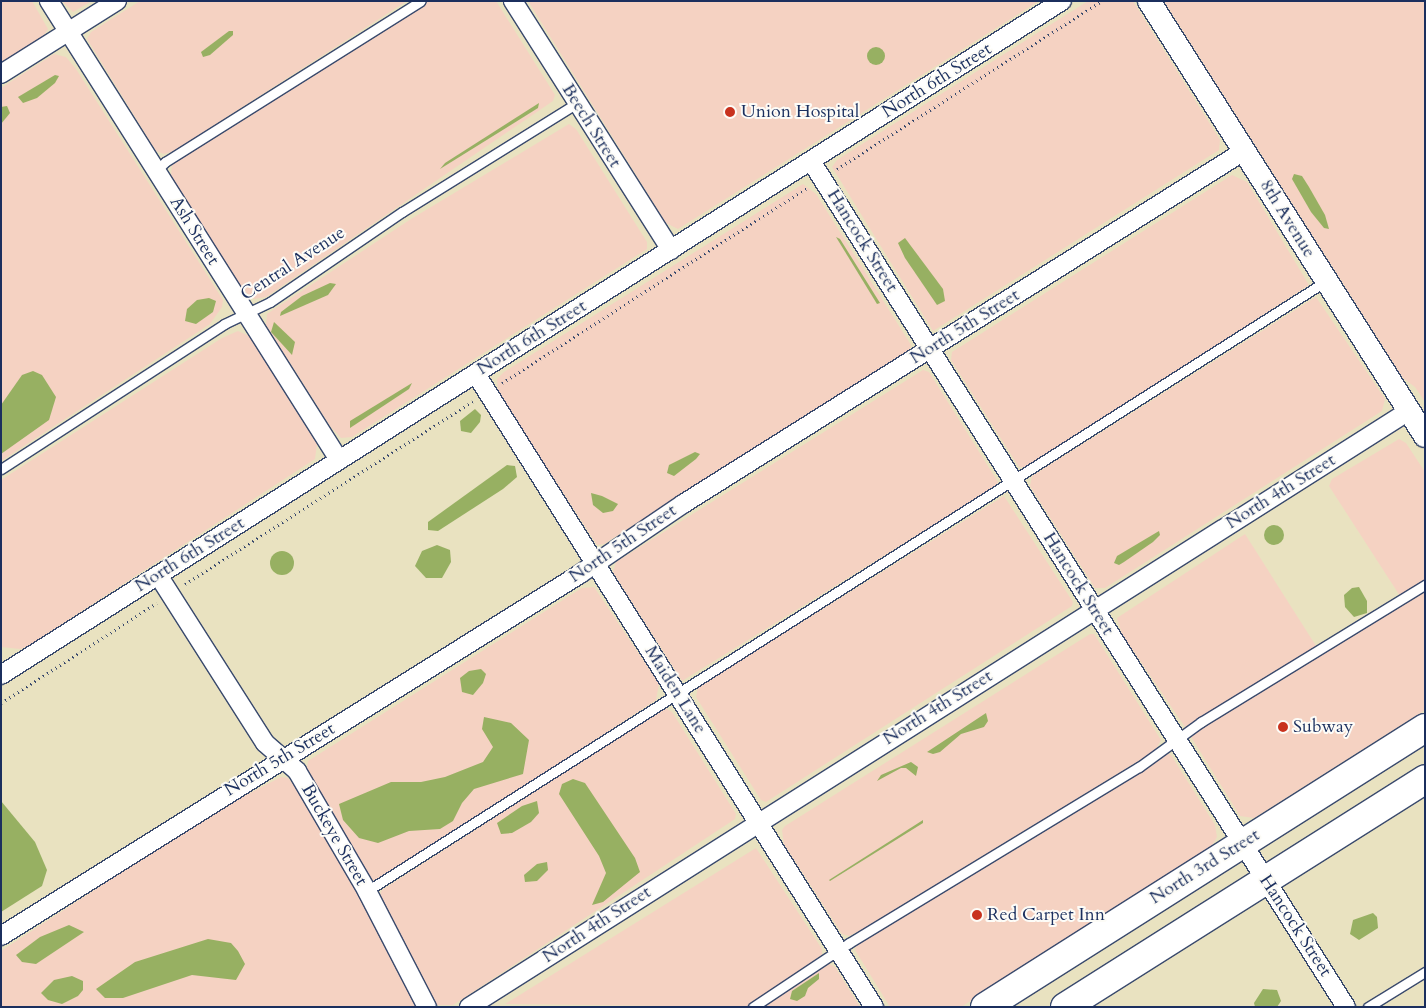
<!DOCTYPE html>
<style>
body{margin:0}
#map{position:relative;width:1426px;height:1008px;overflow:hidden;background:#e9e2c0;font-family:Cardo,serif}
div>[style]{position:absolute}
.built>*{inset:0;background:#f5d2c2}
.forest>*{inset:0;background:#97b062}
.round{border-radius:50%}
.path>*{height:3px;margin-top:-1.5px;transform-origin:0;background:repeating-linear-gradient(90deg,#3a4a6d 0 1px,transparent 0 5px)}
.roads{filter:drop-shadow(1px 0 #3a4a6d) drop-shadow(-1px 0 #3a4a6d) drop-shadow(0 1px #3a4a6d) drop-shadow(0 -1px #3a4a6d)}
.service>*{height:9px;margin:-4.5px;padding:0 4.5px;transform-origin:4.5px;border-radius:4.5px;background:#fff}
.minor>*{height:18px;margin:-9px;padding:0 9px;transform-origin:9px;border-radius:9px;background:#fff}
.tertiary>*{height:22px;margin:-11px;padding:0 11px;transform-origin:11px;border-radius:11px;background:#fff}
.trunk>*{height:28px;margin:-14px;padding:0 14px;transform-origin:14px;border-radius:14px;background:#fff}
.dots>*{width:14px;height:14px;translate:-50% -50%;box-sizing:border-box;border:2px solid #fdfcf7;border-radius:50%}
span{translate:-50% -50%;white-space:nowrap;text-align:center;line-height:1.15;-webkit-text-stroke:4px #fdfcf7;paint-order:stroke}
.street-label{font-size:18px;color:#1b2f5e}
.poi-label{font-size:18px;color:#1b2f5e}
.left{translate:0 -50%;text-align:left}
.frame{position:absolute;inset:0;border:2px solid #1b2f5e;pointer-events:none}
</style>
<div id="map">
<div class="built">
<div style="clip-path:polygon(1px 1px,32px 1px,48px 29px,42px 38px,1px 64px)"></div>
<div style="clip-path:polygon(62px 1px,92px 1px,73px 12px)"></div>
<div style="clip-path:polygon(140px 1px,407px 1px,174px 151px,164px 154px,156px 151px,87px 39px,91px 32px)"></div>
<div style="clip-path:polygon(428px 1px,496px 1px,555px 95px,553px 101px,266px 297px,254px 299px,244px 291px,171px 176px,172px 164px)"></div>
<div style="clip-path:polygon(528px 1px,1039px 1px,678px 229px,666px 223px)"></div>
<div style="clip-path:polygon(1088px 1px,1133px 1px,1220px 140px,1219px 150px,933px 331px,832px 167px,837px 160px)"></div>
<div style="clip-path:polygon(1164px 1px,1425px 1px,1425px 402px,1415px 387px,1403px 378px)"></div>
<div style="clip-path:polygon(54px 54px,66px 57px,76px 69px,223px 300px,222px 307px,210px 324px,1px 461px,1px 88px)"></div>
<div style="clip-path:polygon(569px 124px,576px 129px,647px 242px,647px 249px,352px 437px,341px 438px,330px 426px,266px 325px,267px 314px,411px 219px)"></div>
<div style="clip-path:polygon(1232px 175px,1247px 182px,1309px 285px,1027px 467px,1019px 467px,951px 360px,952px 352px)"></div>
<div style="clip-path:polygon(803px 184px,816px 194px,911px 345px,910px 349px,604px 544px,597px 545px,498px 392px,497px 379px,504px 372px)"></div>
<div style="clip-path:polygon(1316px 297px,1385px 399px,1382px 411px,1105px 588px,1095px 588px,1030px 486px,1032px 476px)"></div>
<div style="clip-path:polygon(238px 331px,249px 336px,317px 444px,315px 459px,28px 646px,20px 649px,1px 647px,1px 480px,222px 338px)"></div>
<div style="clip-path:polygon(923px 370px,929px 372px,998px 482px,996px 486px,682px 681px,613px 572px,616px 562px)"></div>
<div style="clip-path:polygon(1399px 439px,1406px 443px,1425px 472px,1425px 579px,1400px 596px,1329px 486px,1332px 479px)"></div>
<div style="clip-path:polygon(1004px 496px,1073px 602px,1072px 606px,766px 802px,761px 800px,696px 697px,698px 687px)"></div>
<div style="clip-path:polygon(1245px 534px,1318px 649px,1185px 727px,1122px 634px,1117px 618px)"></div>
<div style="clip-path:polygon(594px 587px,659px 684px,656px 700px,382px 879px,371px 881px,306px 773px,308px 761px,582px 588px)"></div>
<div style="clip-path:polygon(1425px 590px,1425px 710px,1254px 818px,1240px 816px,1190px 735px)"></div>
<div style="clip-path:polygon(1090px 634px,1094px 634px,1161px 740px,1155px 751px,861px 930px,849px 936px,842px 934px,784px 844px,782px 830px,785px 826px)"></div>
<div style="clip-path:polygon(665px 708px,672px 712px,736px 814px,735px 819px,453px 1005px,434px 1005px,379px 897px,382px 890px)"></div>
<div style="clip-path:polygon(1166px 753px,1171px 755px,1215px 825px,1217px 837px,1211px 847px,961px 1007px,890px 1007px,855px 950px,857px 943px)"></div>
<div style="clip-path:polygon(281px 777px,288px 778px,301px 794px,351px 879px,418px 1007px,1px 1007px,1px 951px,219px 809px)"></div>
<div style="clip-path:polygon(756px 848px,822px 949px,822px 955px,746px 1007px,505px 1004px)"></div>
<div style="clip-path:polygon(829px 964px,835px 967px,860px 1007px,760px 1007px)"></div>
</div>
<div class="forest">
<div style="clip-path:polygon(229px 31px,233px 31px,233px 35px,210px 55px,203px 57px,201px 52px)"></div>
<div class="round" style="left:867px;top:47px;width:18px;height:18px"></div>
<div style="clip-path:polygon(55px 75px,59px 76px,55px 83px,37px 98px,23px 103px,18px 97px)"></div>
<div style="clip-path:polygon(539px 103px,538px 108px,440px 169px,445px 163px)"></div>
<div style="clip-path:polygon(7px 106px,10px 113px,1px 124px,1px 107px)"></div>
<div style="clip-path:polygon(1294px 174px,1302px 176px,1309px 187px,1325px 215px,1329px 229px,1324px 228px,1311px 212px,1292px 179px)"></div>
<div style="clip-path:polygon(836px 237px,840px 239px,880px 303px,877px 304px)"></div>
<div style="clip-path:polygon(905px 238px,943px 289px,945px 301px,937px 305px,905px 258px,898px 243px)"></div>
<div style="clip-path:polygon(330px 283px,336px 284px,328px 295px,280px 316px,281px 312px,302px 296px)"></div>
<div style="clip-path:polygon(209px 298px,216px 301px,213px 312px,196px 324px,185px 321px,187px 309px,197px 300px)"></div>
<div style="clip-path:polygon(274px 322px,295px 342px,292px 355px,271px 332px)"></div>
<div style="clip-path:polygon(33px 371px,42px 375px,56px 397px,49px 420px,1px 454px,1px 405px,22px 375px)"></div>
<div style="clip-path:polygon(412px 383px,409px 389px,350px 428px,350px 421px)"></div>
<div style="clip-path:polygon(475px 409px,481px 415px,480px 422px,471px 433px,461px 431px,460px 421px)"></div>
<div style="clip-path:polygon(695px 452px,700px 454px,696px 459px,674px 476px,667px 473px,669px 465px)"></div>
<div style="clip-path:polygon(507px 465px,515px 466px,517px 477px,503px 489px,438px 531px,428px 530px,428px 522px)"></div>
<div style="clip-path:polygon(591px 493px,602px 496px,618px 504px,613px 511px,603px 513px,593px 505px)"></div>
<div class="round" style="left:1264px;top:525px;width:20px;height:20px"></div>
<div style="clip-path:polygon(1159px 531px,1160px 535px,1153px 542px,1124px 562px,1119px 565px,1114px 563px,1117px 556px)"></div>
<div style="clip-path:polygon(437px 545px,450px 550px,451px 562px,442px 578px,426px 578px,415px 566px,422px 551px)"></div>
<div class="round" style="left:270px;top:551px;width:24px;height:24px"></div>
<div style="clip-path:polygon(1359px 587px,1367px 601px,1367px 613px,1354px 617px,1345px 607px,1344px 595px,1352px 588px)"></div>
<div style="clip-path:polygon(481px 669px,486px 674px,483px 683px,473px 695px,462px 692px,460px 678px,469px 671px)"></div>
<div style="clip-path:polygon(986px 713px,988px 721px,984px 727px,961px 734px,940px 752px,933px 754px,927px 752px)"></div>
<div style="clip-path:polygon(484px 717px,511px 723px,529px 740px,523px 774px,474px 789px,462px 803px,453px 821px,440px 829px,409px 831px,378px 843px,359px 838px,343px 820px,339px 804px,391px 782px,421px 782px,445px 777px,483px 762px,493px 747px,482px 729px)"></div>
<div style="clip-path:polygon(911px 762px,918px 767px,916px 776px,906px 768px,901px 768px,877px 781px,881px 775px)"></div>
<div style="clip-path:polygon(573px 779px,585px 783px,635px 858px,640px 872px,603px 902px,592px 905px,606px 873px,599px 856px,559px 794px,562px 784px)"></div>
<div style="clip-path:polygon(1px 801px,35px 842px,47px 870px,42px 886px,1px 912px)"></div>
<div style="clip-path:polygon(537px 801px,539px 813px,531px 822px,512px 833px,501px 834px,497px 823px,522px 806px)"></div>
<div style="clip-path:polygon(923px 820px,923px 823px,830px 881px,829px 880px)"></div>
<div style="clip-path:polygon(547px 862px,548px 870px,537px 881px,525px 882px,524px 875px,537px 864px)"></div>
<div style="clip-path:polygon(1373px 913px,1377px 917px,1378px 928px,1359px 940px,1350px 934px,1353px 920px)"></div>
<div style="clip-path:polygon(69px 925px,84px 932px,36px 964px,22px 962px,16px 955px,40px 937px)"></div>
<div style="clip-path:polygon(208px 939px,231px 943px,238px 951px,245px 964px,236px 980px,192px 975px,123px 998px,105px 998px,96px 989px,135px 962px)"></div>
<div style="clip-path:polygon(819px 973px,819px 979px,808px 988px,805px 996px,797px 1001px,790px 999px,792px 991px)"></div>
<div style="clip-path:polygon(72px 976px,83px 981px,83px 990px,78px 996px,62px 1004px,48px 1000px,41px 993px,54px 980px)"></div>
<div style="clip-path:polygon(1263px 989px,1277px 990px,1281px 1001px,1277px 1007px,1255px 1007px,1254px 1003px)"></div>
</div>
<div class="path">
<div style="left:837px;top:169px;width:314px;rotate:-32.4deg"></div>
<div style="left:502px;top:383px;width:363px;rotate:-32.6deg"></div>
<div style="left:185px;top:584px;width:341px;rotate:-32.4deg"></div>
<div style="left:1px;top:703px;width:185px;rotate:-32.7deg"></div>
</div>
<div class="roads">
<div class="service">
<div style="left:156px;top:171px;width:13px;rotate:-45deg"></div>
<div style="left:165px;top:162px;width:302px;rotate:-32.2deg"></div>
<div style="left:1px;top:469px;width:266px;rotate:-33deg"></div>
<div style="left:224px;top:324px;width:51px;rotate:-25.6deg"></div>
<div style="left:270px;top:302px;width:160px;rotate:-34.3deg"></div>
<div style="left:402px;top:212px;width:206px;rotate:-31.9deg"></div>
<div style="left:367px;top:891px;width:1137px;rotate:-32.46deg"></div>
<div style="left:753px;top:1007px;width:115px;rotate:-33.7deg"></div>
<div style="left:849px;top:943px;width:339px;rotate:-31.3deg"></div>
<div style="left:1139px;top:767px;width:77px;rotate:-36deg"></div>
<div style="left:1201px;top:722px;width:263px;rotate:-31.5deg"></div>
<div style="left:1368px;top:1007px;width:67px;rotate:-31.6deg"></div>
</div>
<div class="minor">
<div style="left:49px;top:1px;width:543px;rotate:57.71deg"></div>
<div style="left:513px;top:1px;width:295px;rotate:57.6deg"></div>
<div style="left:1px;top:74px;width:137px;rotate:-32.2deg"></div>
<div style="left:811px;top:161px;width:1001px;rotate:57.69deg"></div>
<div style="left:476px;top:374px;width:748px;rotate:57.84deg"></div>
<div style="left:158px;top:575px;width:199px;rotate:57.5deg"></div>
<div style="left:265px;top:743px;width:43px;rotate:41.2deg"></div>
<div style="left:297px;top:771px;width:139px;rotate:59.7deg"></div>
<div style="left:367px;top:891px;width:131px;rotate:62.7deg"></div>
<div style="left:1px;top:675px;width:1257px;rotate:-32.43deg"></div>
<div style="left:1px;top:936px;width:683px;rotate:-32.01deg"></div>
<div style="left:580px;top:574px;width:125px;rotate:-34.2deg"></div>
<div style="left:683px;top:504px;width:663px;rotate:-32.18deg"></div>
<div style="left:469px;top:1007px;width:1113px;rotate:-32.38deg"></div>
</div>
<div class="tertiary">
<div style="left:1149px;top:1px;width:515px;rotate:57.61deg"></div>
</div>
<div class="trunk">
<div style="left:985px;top:1007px;width:521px;rotate:-32.38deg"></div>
<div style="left:1065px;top:1007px;width:426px;rotate:-32.3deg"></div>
</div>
</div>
<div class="dots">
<div style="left:730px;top:112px;background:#c8321e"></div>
<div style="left:1283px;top:727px;background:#c8321e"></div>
<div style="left:977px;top:915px;background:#c8321e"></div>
</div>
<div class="street-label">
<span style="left:937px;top:81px;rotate:-32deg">North 6th Street</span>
<span style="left:591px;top:126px;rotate:58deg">Beech Street</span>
<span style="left:1287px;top:219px;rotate:58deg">8th Avenue</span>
<span style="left:194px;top:231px;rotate:58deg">Ash Street</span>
<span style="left:862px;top:241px;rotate:58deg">Hancock Street</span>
<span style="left:293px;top:264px;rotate:-33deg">Central Avenue</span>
<span style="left:965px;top:327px;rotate:-32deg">North 5th Street</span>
<span style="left:532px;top:338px;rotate:-32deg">North 6th Street</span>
<span style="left:1281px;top:492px;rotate:-32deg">North 4th Street</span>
<span style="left:623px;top:544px;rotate:-34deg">North 5th Street</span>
<span style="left:190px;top:555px;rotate:-32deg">North 6th Street</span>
<span style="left:1078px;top:584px;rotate:58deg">Hancock Street</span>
<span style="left:675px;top:690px;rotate:58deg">Maiden Lane</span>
<span style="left:938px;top:708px;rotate:-32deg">North 4th Street</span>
<span style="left:280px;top:760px;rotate:-31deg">North 5th Street</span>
<span style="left:334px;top:835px;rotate:60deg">Buckeye Street</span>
<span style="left:1205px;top:867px;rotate:-32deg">North 3rd Street</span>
<span style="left:597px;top:925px;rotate:-33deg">North 4th Street</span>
<span style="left:1295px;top:926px;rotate:57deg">Hancock Street</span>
</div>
<div class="poi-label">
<span class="left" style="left:741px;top:112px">Union Hospital</span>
<span class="left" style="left:1293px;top:727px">Subway</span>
<span class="left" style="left:987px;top:915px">Red Carpet Inn</span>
</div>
<div class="frame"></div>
</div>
